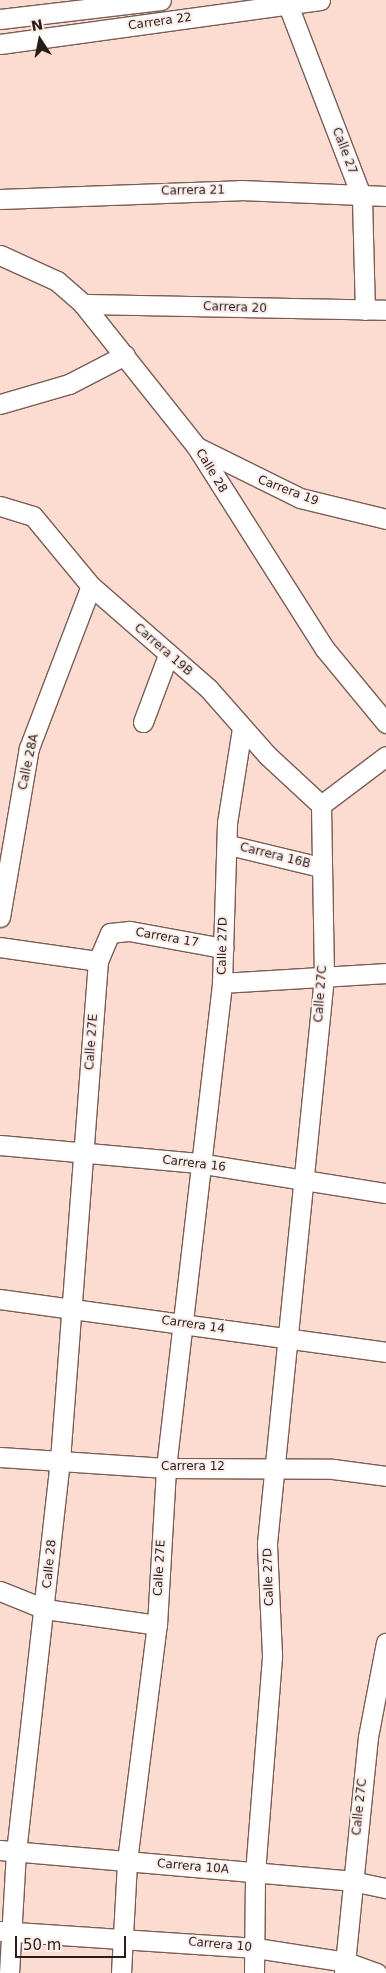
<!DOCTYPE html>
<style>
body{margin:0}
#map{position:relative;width:386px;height:1973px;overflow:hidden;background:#fcdbd0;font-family:"DejaVu Sans",sans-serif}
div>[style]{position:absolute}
.roads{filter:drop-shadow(1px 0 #7a5e55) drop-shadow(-1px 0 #7a5e55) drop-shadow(0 1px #7a5e55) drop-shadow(0 -1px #7a5e55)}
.minor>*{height:19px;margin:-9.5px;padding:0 9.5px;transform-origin:9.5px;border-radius:9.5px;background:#fff}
span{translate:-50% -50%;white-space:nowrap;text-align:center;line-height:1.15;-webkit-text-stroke:4px #fbede9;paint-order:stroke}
.street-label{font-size:12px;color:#291d19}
.north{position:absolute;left:15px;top:15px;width:50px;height:50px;-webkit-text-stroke:4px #fbede9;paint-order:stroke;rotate:349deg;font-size:14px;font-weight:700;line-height:20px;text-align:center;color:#291d19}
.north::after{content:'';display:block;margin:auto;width:18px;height:22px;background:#291d19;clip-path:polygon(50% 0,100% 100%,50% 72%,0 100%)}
.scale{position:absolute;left:15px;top:1936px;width:111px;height:22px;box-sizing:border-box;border:2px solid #291d19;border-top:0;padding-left:6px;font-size:15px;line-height:18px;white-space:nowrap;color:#291d19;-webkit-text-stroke:4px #fbede9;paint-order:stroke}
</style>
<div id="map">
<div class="roads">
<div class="minor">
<div style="left:286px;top:0;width:212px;rotate:69deg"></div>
<div style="left:362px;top:198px;width:112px;rotate:88.5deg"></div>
<div style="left:0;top:19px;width:162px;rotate:-6.7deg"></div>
<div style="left:0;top:44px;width:323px;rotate:-7.8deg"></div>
<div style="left:0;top:199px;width:240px;rotate:-2.1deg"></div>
<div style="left:240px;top:190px;width:146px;rotate:2.4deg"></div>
<div style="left:0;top:255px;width:63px;rotate:24.5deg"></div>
<div style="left:57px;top:281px;width:35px;rotate:41deg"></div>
<div style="left:83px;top:304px;width:181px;rotate:51.5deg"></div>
<div style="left:196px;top:446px;width:241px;rotate:57.6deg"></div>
<div style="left:325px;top:649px;width:96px;rotate:50.5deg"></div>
<div style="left:83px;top:304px;width:303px;rotate:1.1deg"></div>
<div style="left:0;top:404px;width:72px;rotate:-16.2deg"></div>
<div style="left:69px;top:384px;width:63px;rotate:-27.4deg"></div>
<div style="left:197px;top:447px;width:115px;rotate:26.3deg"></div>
<div style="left:300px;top:498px;width:89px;rotate:13.7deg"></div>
<div style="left:0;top:506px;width:34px;rotate:17deg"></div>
<div style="left:33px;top:516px;width:91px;rotate:50.4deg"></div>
<div style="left:91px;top:586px;width:155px;rotate:41.1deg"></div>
<div style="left:208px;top:688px;width:89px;rotate:48.6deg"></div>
<div style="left:267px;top:755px;width:74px;rotate:42.8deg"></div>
<div style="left:143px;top:722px;width:72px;rotate:-69.5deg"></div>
<div style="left:321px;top:805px;width:81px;rotate:-37deg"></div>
<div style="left:229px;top:845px;width:94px;rotate:13.6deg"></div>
<div style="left:0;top:917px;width:171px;rotate:-80.3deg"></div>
<div style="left:29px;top:748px;width:173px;rotate:-69.1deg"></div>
<div style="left:0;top:947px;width:99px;rotate:8.1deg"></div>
<div style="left:222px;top:983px;width:164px;rotate:-3.5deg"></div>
<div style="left:0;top:1145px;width:199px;rotate:5.2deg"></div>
<div style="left:198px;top:1163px;width:190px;rotate:9.1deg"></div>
<div style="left:0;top:1299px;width:390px;rotate:7.8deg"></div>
<div style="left:0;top:1457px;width:166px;rotate:3.8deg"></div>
<div style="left:166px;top:1468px;width:167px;rotate:0.3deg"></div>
<div style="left:333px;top:1469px;width:53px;rotate:7.5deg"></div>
<div style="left:0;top:1591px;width:48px;rotate:21.8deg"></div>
<div style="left:45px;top:1609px;width:113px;rotate:8.1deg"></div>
<div style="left:0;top:1850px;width:353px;rotate:5deg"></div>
<div style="left:352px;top:1881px;width:35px;rotate:12deg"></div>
<div style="left:0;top:1931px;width:257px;rotate:3.8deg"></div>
<div style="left:256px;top:1948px;width:91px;rotate:8.8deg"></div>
<div style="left:346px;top:1962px;width:33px;rotate:20deg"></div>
<div style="left:9px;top:1973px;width:121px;rotate:-86.7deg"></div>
<div style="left:16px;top:1852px;width:394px;rotate:-83.6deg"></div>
<div style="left:60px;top:1460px;width:500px;rotate:-85.65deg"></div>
<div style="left:98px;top:961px;width:30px;rotate:-67deg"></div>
<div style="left:110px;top:933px;width:20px;rotate:-6deg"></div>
<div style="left:130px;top:931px;width:95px;rotate:10.4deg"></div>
<div style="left:121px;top:1973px;width:112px;rotate:-86.9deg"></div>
<div style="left:127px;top:1861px;width:238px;rotate:-82.8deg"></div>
<div style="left:157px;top:1625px;width:157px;rotate:-86.7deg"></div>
<div style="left:166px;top:1468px;width:488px;rotate:-83.4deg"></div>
<div style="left:222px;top:983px;width:160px;rotate:-88.2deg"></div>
<div style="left:227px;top:823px;width:96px;rotate:-81deg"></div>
<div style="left:254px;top:1973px;width:100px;rotate:-89.4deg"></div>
<div style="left:255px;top:1873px;width:219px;rotate:-85.5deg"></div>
<div style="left:272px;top:1655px;width:112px;rotate:-92.6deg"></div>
<div style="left:267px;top:1543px;width:569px;rotate:-84.25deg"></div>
<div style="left:324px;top:977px;width:172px;rotate:-91deg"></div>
<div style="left:344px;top:1973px;width:237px;rotate:-84.2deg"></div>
<div style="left:368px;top:1737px;width:96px;rotate:-79.2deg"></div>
</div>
</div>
<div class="street-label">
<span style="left:160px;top:22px;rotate:-8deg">Carrera 22</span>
<span style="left:344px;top:151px;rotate:69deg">Calle 27</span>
<span style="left:193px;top:191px;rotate:-1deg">Carrera 21</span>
<span style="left:235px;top:308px;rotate:2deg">Carrera 20</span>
<span style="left:211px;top:471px;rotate:59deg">Calle 28</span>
<span style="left:288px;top:491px;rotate:21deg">Carrera 19</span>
<span style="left:163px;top:650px;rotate:41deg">Carrera 19B</span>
<span style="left:29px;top:762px;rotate:-78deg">Calle 28A</span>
<span style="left:275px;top:856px;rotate:14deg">Carrera 16B</span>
<span style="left:167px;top:938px;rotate:10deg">Carrera 17</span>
<span style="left:223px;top:946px;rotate:-89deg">Calle 27D</span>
<span style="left:321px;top:994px;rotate:-86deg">Calle 27C</span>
<span style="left:92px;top:1042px;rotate:-86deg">Calle 27E</span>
<span style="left:194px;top:1164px;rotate:7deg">Carrera 16</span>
<span style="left:193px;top:1325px;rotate:8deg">Carrera 14</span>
<span style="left:193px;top:1467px">Carrera 12</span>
<span style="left:50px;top:1564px;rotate:-84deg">Calle 28</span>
<span style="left:160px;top:1568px;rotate:-87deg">Calle 27E</span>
<span style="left:269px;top:1577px;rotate:-92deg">Calle 27D</span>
<span style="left:360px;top:1807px;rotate:-84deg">Calle 27C</span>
<span style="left:193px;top:1867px;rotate:5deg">Carrera 10A</span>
<span style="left:220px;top:1945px;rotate:5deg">Carrera 10</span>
</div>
<div class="north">N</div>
<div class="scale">50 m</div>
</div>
